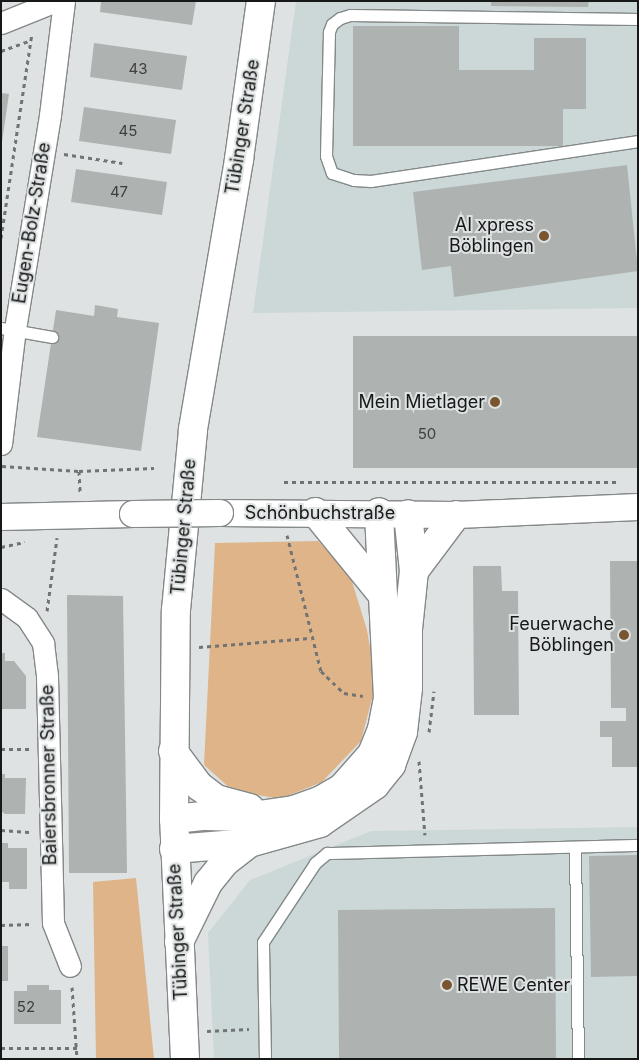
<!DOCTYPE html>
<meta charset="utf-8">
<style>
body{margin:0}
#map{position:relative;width:639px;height:1060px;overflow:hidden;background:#dee2e2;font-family:Inter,sans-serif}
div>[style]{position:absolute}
.built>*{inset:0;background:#cbd8d7}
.green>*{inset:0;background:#deb488}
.building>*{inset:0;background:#aeb2b1}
.path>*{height:3px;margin-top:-1.5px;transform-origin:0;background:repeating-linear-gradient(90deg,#717474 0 4px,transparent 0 8px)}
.roads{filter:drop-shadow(1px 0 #848888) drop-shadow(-1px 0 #848888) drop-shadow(0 1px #848888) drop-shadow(0 -1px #848888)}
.service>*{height:11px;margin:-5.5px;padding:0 5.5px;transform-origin:5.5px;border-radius:5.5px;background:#fff}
.minor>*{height:21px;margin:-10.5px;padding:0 10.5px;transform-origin:10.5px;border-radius:10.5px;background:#fff}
.tertiary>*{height:26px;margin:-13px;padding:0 13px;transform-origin:13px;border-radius:13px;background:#fff}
.secondary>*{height:28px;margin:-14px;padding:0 14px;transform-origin:14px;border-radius:14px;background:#fff}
.bridges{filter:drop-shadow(1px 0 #848888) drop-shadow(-1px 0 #848888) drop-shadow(0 1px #848888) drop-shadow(0 -1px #848888)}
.tertiary-bridge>*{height:26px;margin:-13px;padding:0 13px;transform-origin:13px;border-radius:13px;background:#fff}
.dots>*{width:14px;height:14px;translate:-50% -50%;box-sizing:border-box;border:2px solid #dee2e2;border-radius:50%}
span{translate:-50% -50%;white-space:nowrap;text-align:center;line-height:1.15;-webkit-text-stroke:4px #dee2e2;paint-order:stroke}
.number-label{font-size:15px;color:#3d3e3e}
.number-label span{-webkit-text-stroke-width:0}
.street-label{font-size:18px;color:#171818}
.poi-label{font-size:18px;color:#171818}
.right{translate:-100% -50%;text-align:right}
.left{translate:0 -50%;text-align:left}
.frame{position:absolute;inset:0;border:2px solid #171818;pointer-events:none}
</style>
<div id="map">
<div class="built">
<div style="clip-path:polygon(296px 1px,638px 1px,638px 308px,253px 313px)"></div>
<div style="clip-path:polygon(638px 827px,638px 1059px,214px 1059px,208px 933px,250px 880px,371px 831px)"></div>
</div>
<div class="green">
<div style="clip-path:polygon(318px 541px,350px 575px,367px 630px,376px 683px,361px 741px,322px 782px,280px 799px,232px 790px,204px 765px,215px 543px)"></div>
<div style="clip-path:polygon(136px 878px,154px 1059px,96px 1059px,93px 882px)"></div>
</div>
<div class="building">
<div style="clip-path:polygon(101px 1px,196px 1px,192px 25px,100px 12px)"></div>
<div style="clip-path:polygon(491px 1px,589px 1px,588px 7px,491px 6px)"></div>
<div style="clip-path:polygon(353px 26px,459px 26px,459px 70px,534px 70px,534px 38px,586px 38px,586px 109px,563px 109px,563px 146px,353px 146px)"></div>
<div style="clip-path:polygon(94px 43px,187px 56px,182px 90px,90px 77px)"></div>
<div style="clip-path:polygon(1px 93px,9px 94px,2px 142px,1px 142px)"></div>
<div style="clip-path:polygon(84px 107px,176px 120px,171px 154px,79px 141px)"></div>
<div style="clip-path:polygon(627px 165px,638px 271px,454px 297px,451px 266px,422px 270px,413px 192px)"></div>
<div style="clip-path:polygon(76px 169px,167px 182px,162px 215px,71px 202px)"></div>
<div style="clip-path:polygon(95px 305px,118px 309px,117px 317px,159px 323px,141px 451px,37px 437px,56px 310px,94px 316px)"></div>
<div style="clip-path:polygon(353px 336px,638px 336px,638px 468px,353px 468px)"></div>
<div style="clip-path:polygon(610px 561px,638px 561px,638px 767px,612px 767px,612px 737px,600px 737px,600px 721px,626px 721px,626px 708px,611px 708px)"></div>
<div style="clip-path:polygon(473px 566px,501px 566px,502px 591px,518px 591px,519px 715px,474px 715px)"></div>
<div style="clip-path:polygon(67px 595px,123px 596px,127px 873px,69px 873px)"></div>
<div style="clip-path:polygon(1px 653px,5px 653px,5px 661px,14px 661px,26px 676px,26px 709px,1px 709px)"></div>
<div style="clip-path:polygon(1px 774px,5px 774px,5px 778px,26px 778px,25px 814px,5px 814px,1px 811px)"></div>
<div style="clip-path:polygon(1px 843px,8px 843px,8px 848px,27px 848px,27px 889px,9px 889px,9px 882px,1px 882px)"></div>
<div style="clip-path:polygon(638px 855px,638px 976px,591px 977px,589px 856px)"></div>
<div style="clip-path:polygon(555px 908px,556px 1059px,339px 1059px,338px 910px)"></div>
<div style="clip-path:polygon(1px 946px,8px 946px,8px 981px,1px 981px)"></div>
<div style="clip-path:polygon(27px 985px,49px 985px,49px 990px,61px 990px,61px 1024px,14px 1024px,14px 991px,27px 991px)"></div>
</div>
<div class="path">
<div style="left:1px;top:51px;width:32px;rotate:-20deg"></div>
<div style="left:64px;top:154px;width:59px;rotate:8.8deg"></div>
<div style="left:1px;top:238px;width:206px;rotate:-81.4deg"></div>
<div style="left:2px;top:466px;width:77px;rotate:3.7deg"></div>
<div style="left:79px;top:471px;width:21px;rotate:87deg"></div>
<div style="left:79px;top:471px;width:75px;rotate:-2.3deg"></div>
<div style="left:284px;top:482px;width:336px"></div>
<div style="left:287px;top:535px;width:140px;rotate:76deg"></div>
<div style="left:321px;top:671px;width:32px;rotate:44deg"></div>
<div style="left:344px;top:693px;width:19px;rotate:9deg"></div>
<div style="left:1px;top:547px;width:24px;rotate:-12deg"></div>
<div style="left:47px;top:611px;width:74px;rotate:-82.2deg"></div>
<div style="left:199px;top:647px;width:111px;rotate:-4.6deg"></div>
<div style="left:429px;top:732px;width:41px;rotate:-83deg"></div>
<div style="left:1px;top:749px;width:28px"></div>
<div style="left:419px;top:761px;width:74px;rotate:85.4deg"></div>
<div style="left:1px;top:830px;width:31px;rotate:4deg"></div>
<div style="left:1px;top:925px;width:31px;rotate:-2deg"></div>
<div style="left:72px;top:987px;width:72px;rotate:86deg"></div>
<div style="left:207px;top:1031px;width:42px;rotate:-2.7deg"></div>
<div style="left:1px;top:1048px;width:76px"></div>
</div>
<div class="roads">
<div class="service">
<div style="left:638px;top:19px;width:288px;rotate:-179.2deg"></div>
<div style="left:350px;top:15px;width:10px;rotate:163deg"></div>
<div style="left:340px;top:18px;width:10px;rotate:143deg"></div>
<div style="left:332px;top:24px;width:9px;rotate:111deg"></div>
<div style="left:329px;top:32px;width:124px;rotate:91.4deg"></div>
<div style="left:326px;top:156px;width:18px;rotate:71deg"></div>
<div style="left:332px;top:173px;width:23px;rotate:18deg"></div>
<div style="left:354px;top:180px;width:17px;rotate:3deg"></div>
<div style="left:371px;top:181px;width:270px;rotate:-8.5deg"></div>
<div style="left:1px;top:328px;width:52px;rotate:10deg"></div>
<div style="left:575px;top:847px;width:212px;rotate:89.2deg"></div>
<div style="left:265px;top:1059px;width:117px;rotate:-91deg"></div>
<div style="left:263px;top:942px;width:95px;rotate:-56.6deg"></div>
<div style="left:315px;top:863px;width:16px;rotate:-40deg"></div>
<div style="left:327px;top:853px;width:311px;rotate:-1.5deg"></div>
</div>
<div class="minor">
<div style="left:1px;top:23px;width:59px;rotate:-21.8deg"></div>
<div style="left:1px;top:444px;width:116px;rotate:-83.1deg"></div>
<div style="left:15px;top:329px;width:217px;rotate:-80.7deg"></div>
<div style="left:50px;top:115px;width:115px;rotate:-83deg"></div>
<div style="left:1px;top:599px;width:32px;rotate:36deg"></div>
<div style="left:27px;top:618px;width:30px;rotate:57deg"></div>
<div style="left:43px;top:643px;width:34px;rotate:83deg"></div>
<div style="left:47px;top:677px;width:246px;rotate:88.6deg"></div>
<div style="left:53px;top:923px;width:46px;rotate:68.4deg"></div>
</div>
<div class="tertiary">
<div style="left:220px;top:513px;width:236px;rotate:0.5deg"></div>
<div style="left:456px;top:515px;width:182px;rotate:-2.5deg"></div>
<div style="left:1px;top:517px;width:132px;rotate:-1.3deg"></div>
</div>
<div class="secondary">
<div style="left:315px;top:512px;width:104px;rotate:50.8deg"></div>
<div style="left:414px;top:571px;width:70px;rotate:-53.1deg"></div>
<div style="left:173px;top:751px;width:44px;rotate:53.4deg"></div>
<div style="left:199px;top:786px;width:21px;rotate:37deg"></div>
<div style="left:216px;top:799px;width:35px;rotate:15deg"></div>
<div style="left:174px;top:819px;width:31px;rotate:-6deg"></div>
<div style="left:205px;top:816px;width:40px;rotate:1.4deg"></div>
<div style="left:245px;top:817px;width:49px;rotate:-8.1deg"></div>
<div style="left:294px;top:810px;width:29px;rotate:-20deg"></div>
<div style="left:321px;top:800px;width:24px;rotate:-30deg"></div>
<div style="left:342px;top:788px;width:45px;rotate:-48.6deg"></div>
<div style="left:372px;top:754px;width:27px;rotate:-68deg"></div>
<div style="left:382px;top:729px;width:32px;rotate:-79deg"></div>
<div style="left:388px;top:698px;width:186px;rotate:-92.8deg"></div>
<div style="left:174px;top:849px;width:75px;rotate:-4.6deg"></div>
<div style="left:249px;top:843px;width:74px;rotate:-15.7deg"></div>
<div style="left:320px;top:823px;width:67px;rotate:-34.6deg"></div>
<div style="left:375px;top:785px;width:26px;rotate:-51deg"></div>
<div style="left:391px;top:765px;width:35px;rotate:-70deg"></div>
<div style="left:403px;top:732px;width:44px;rotate:-83.5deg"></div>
<div style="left:408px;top:688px;width:59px;rotate:-90deg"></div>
<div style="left:408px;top:629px;width:58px;rotate:-84.1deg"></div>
<div style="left:414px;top:571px;width:57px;rotate:-96deg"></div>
<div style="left:179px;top:942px;width:66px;rotate:-63.8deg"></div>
<div style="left:208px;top:883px;width:27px;rotate:-51deg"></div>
<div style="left:225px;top:862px;width:31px;rotate:-38deg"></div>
<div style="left:185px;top:1059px;width:240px;rotate:-92.6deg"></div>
<div style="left:174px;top:819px;width:209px;rotate:-89.5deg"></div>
<div style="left:176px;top:610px;width:182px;rotate:-84.6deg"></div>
<div style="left:193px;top:429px;width:274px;rotate:-80.3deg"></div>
<div style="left:239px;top:159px;width:160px;rotate:-82.1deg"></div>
</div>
</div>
<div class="bridges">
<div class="tertiary-bridge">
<div style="left:133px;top:514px;width:87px;rotate:-0.7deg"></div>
</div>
</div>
<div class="dots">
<div style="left:544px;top:236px;background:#79562f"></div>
<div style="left:495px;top:402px;background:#79562f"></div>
<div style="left:624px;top:635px;background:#79562f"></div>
<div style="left:447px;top:985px;background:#79562f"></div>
</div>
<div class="number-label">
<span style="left:138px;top:69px">43</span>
<span style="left:128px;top:131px">45</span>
<span style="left:119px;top:192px">47</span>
<span style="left:427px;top:434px">50</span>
<span style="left:26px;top:1007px">52</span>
</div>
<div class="street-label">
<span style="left:243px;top:127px;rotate:-81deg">Tübinger Straße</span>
<span style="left:32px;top:223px;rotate:-81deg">Eugen-Bolz-Straße</span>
<span style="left:320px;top:513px">Schönbuchstraße</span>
<span style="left:184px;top:527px;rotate:-85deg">Tübinger Straße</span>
<span style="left:49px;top:775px;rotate:-91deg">Baiersbronner Straße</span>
<span style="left:178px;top:932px;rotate:-93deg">Tübinger Straße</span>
</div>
<div class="poi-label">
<span class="right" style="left:534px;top:236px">AI xpress<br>Böblingen</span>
<span class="right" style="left:485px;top:402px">Mein Mietlager</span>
<span class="right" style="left:614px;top:635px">Feuerwache<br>Böblingen</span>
<span class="left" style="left:457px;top:985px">REWE Center</span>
</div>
<div class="frame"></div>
</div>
